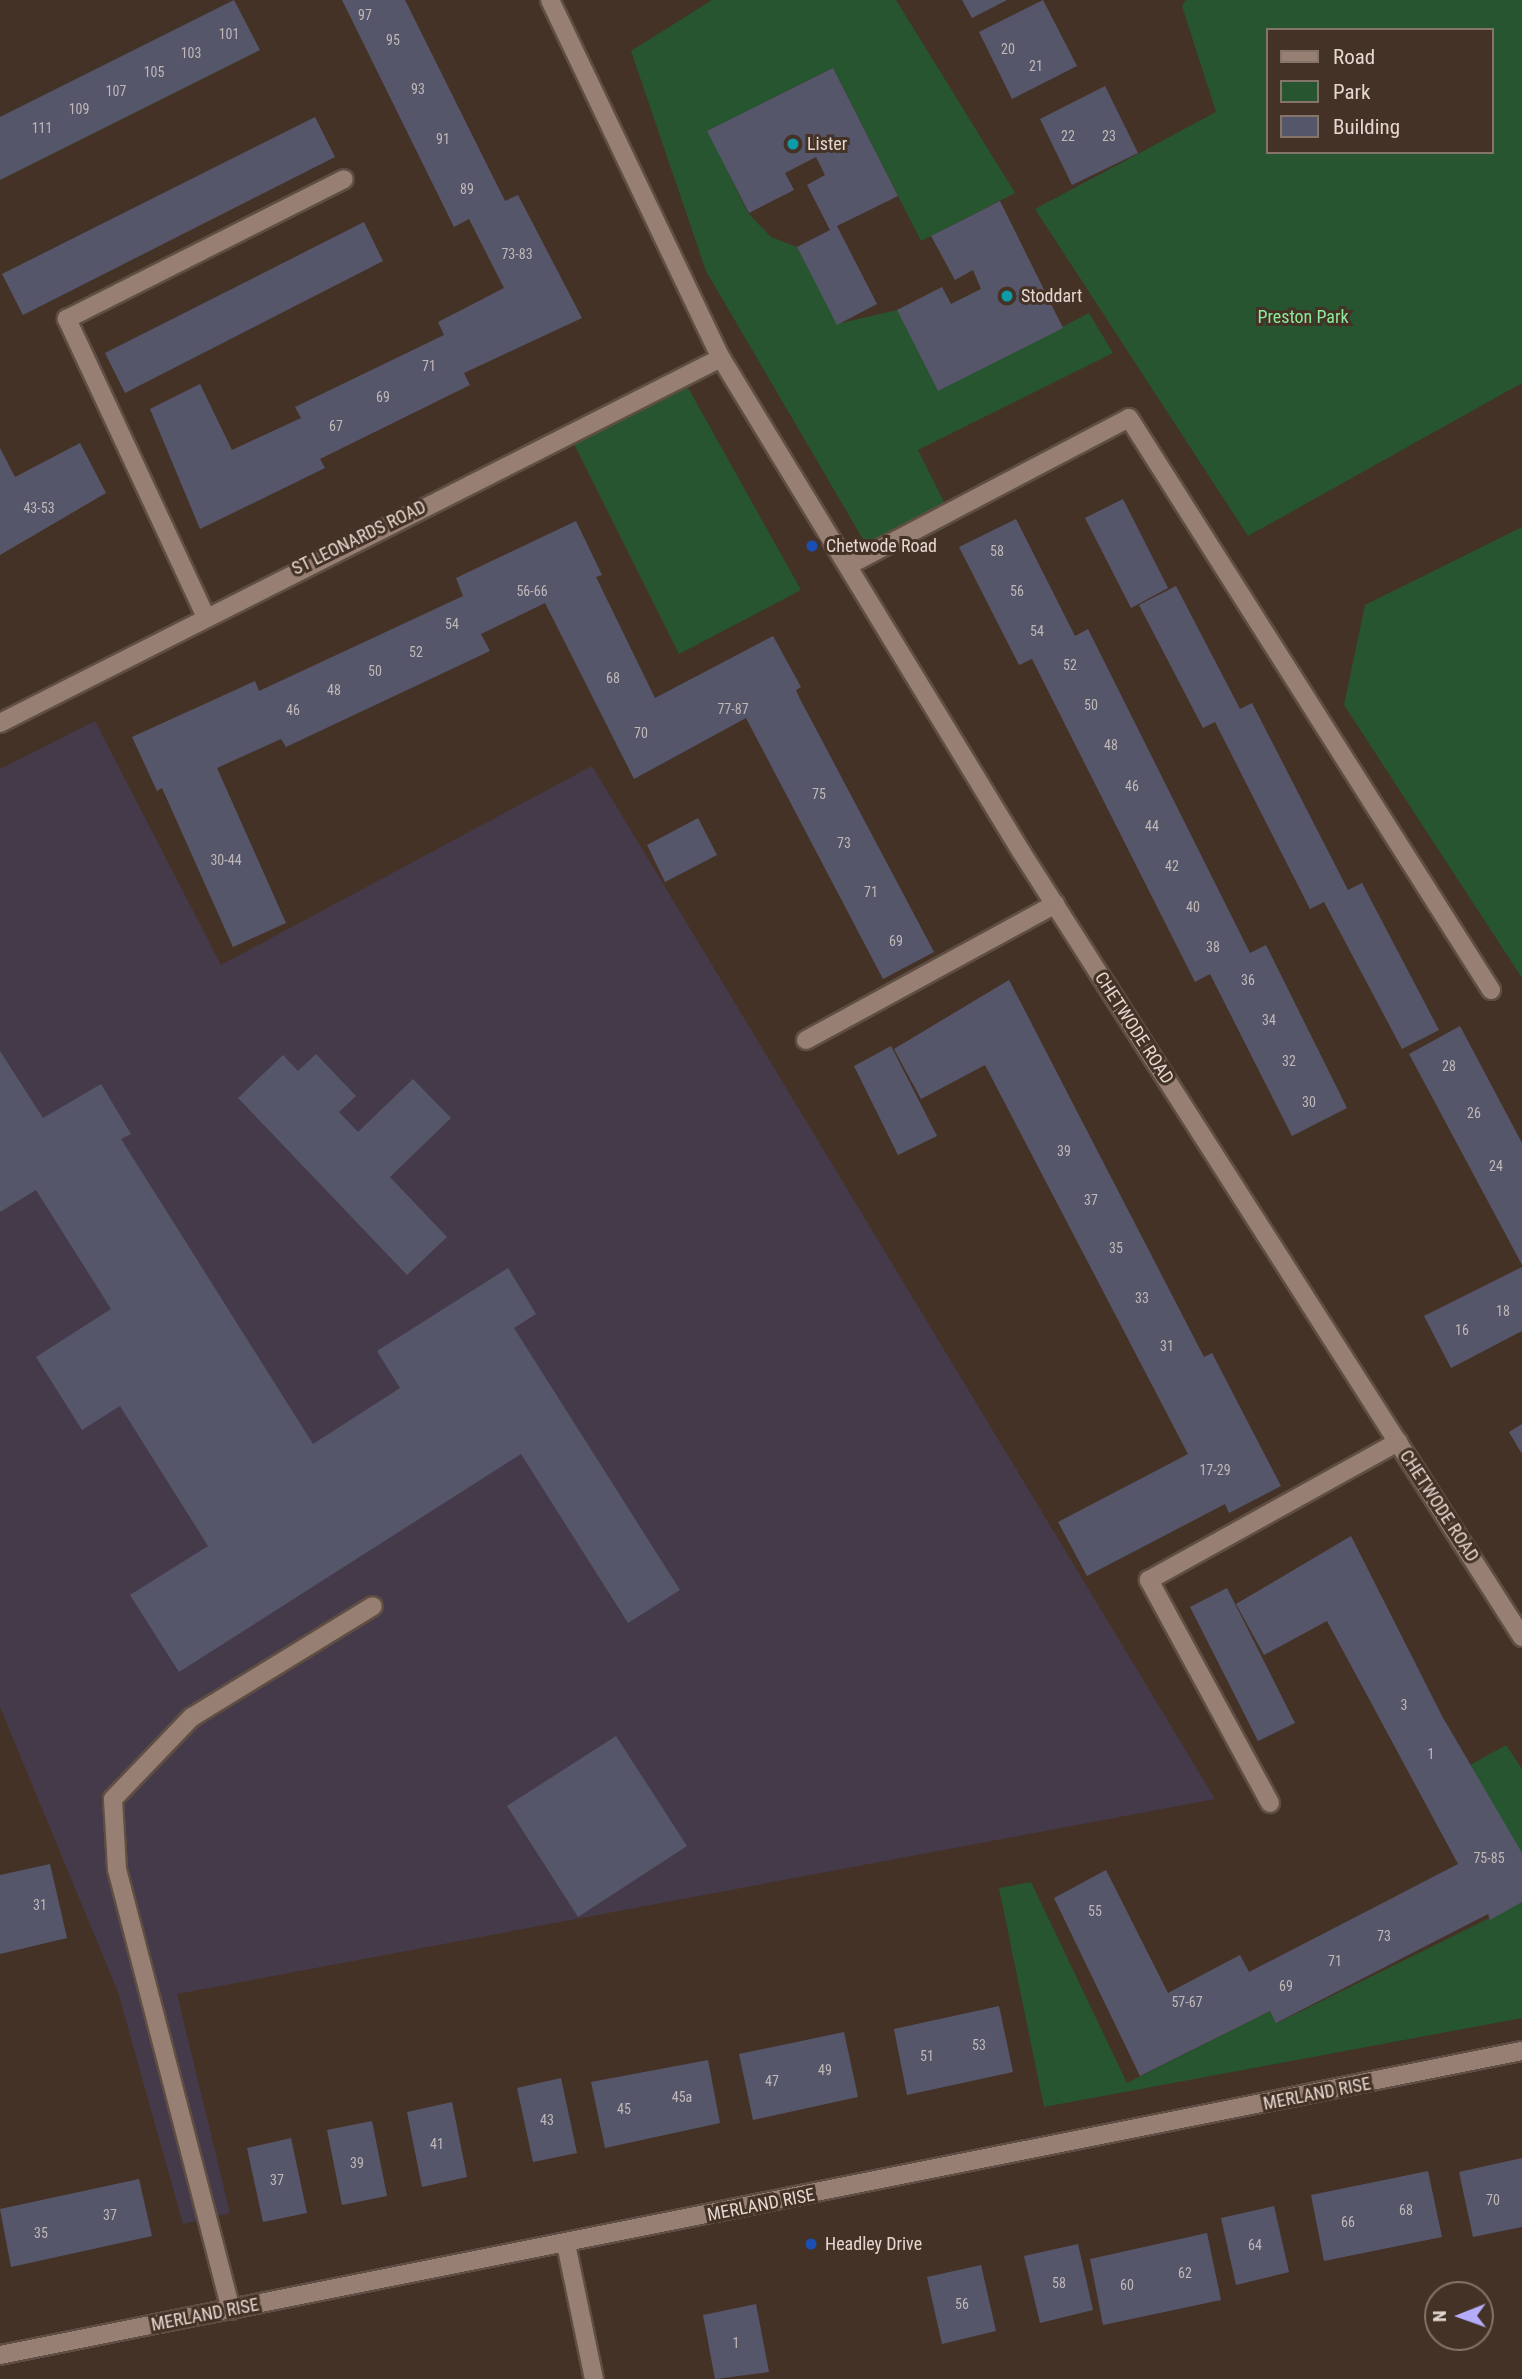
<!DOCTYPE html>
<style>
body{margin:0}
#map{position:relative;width:1522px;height:2379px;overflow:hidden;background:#453226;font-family:"Roboto Condensed",sans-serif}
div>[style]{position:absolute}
.education>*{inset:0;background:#443a4a}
.green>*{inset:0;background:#265530}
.building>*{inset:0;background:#56566b}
.roads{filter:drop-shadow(2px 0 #5f4e44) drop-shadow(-2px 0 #5f4e44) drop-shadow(0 2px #5f4e44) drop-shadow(0 -2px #5f4e44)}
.minor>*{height:18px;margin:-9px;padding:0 9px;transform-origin:9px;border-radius:9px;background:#978073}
.dots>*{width:19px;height:19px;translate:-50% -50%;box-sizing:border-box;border:4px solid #453226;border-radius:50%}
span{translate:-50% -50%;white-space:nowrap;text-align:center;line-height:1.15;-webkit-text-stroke:6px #453226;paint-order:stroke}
.number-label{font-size:14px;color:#c0b7b7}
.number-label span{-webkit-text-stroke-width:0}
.poi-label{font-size:18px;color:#e4d7d0}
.left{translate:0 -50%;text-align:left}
.park-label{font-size:18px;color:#89ec9b}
.street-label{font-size:18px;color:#e4d7d0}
.legend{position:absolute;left:1266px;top:28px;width:228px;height:126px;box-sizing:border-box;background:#453226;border:2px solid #85746a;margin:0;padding:9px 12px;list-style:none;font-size:21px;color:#e4d7d0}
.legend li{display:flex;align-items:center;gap:14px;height:35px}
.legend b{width:35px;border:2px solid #85746a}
.north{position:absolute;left:1424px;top:2281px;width:70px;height:70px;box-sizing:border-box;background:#453226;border:2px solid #85746a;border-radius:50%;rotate:269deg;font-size:19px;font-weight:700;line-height:28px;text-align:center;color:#e4d7d0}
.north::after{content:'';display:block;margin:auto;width:24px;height:32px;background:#b4acf9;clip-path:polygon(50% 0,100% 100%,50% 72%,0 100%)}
</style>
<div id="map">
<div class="education">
<div style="clip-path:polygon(95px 721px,221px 965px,592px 766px,1215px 1799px,177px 1994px,230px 2213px,183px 2224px,118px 1992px,0 1707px,0 769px)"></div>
</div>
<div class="green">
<div style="clip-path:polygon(712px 0,896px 0,1015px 193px,921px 241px,833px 68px,708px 131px,748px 213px,771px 237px,797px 247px,837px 324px,897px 310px,938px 391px,1089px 313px,1113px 353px,918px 450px,949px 512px,871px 553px,706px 271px,631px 51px)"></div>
<div style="clip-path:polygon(evenodd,1186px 0,1522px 0,1522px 383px,1248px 536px,1035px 209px,1216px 112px,1182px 6px,1186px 0,1268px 30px,1492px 30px,1492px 152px,1268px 152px,1268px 30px)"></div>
<div style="clip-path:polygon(682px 377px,801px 590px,679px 654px,569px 434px)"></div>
<div style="clip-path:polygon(1522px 527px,1522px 978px,1344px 705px,1365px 605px)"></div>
<div style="clip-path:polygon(1506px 1745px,1522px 1769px,1522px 1856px,1470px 1765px)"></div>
<div style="clip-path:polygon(1031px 1882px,1127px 2083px,1270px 2011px,1277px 2023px,1522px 1902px,1522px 2018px,1044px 2107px,999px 1888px)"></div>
</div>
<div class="building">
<div style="clip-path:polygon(234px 0,260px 50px,0 180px,0 117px)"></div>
<div style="clip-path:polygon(342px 0,405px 0,505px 201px,518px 195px,582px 318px,464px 373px,470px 385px,320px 459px,325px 468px,200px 529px,150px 409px,200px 384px,232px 450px,301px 418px,295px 407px,444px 335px,438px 322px,504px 288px,469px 219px,454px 227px)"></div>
<div style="clip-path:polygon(962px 0,1007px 0,972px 18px)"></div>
<div style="clip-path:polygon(1043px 0,1077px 66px,1012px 99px,979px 32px)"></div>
<div style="clip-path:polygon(833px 68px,898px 196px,837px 226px,877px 304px,837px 325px,797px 247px,830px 230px,807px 185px,825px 175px,816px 157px,785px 173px,794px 190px,749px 213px,707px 131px)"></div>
<div style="clip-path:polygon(1105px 86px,1138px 153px,1072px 185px,1040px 119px)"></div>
<div style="clip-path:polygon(315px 117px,335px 157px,23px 315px,2px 274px)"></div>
<div style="clip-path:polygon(1000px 201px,1063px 328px,938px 391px,897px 310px,942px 287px,951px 304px,981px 289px,973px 270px,955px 280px,931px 236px)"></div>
<div style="clip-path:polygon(364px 222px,383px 261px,125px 393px,105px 353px)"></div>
<div style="clip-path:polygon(80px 443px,106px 493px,0 555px,0 448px,15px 477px)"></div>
<div style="clip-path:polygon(1123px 499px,1168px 588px,1131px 608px,1085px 518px)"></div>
<div style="clip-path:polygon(1016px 519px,1075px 636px,1088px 629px,1250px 953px,1266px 945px,1347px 1108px,1292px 1136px,1210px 974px,1195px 982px,1032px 659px,1019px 665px,959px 547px)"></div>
<div style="clip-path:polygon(576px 521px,602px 575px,596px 577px,655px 698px,773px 636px,801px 687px,796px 690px,800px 699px,934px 952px,883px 979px,746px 718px,634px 779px,545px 603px,481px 634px,490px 651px,286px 747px,281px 739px,217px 768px,286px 923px,233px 947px,162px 788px,157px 791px,132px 737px,255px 681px,259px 691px,463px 596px,456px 578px)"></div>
<div style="clip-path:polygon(1176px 586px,1240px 709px,1252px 703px,1348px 890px,1362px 883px,1439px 1030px,1402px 1049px,1324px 902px,1310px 909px,1215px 722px,1203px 728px,1139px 605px)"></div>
<div style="clip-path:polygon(698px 818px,717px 855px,665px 882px,647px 845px)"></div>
<div style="clip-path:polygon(1009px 980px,1204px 1357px,1212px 1353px,1281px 1486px,1229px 1513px,1225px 1504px,1087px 1576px,1058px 1522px,1188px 1454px,985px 1065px,921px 1099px,894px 1049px)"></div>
<div style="clip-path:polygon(1460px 1026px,1522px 1143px,1522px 1265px,1409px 1054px)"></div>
<div style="clip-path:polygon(891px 1046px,937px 1136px,898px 1155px,854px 1066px)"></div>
<div style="clip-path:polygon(0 1051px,43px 1118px,101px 1084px,131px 1134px,121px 1139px,313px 1444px,400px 1388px,377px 1351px,508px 1268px,536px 1314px,514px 1328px,680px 1590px,628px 1623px,521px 1454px,179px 1672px,130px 1595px,208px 1546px,120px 1406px,82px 1430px,36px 1357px,111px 1309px,36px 1190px,0 1212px)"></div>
<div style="clip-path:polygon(316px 1054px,356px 1096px,339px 1112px,358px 1132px,413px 1079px,451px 1118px,390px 1177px,447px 1237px,407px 1275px,238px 1098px,283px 1055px,298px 1071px)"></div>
<div style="clip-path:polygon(1522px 1267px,1522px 1331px,1451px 1368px,1424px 1316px)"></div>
<div style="clip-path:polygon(1522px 1424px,1522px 1454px,1509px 1432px)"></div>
<div style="clip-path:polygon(1351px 1536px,1442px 1716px,1522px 1853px,1522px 1902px,1490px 1920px,1488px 1914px,1276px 2023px,1270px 2011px,1140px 2076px,1054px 1898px,1106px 1870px,1168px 1993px,1240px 1955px,1249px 1972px,1458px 1864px,1327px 1621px,1264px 1655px,1236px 1604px)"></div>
<div style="clip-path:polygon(1227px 1588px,1295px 1723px,1258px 1741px,1190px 1607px)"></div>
<div style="clip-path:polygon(616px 1736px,687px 1846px,578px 1917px,507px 1806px)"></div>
<div style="clip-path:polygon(50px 1864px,67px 1938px,0 1954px,0 1875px)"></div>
<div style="clip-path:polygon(999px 2006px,1013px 2072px,907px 2095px,894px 2029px)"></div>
<div style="clip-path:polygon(844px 2032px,858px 2097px,753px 2120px,739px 2054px)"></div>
<div style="clip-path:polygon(708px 2060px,720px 2123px,605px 2148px,591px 2082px)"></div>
<div style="clip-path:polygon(561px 2078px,577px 2153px,533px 2162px,517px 2088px)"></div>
<div style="clip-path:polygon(452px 2102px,467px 2177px,422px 2187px,407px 2112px)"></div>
<div style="clip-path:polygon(372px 2121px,387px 2196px,342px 2205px,327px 2130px)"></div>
<div style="clip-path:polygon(291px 2138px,307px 2213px,263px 2222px,247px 2148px)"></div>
<div style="clip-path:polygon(1522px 2158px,1522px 2227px,1473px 2237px,1459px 2172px)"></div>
<div style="clip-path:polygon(1428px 2171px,1442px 2237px,1324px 2261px,1311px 2195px)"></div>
<div style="clip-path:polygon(139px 2179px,152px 2236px,11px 2267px,0 2209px)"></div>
<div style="clip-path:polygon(1274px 2206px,1289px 2272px,1236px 2285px,1221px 2218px)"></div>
<div style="clip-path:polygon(1207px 2233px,1221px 2300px,1103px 2325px,1090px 2259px)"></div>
<div style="clip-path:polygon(1078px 2244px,1093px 2310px,1040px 2323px,1024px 2256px)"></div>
<div style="clip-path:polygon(981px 2265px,996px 2331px,942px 2344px,927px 2277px)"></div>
<div style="clip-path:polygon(756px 2304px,769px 2372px,715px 2379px,703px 2315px)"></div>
</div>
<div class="roads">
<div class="minor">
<div style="left:550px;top:0;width:397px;rotate:64.5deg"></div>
<div style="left:721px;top:358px;width:579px;rotate:58.7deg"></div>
<div style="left:1022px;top:853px;width:930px;rotate:57.47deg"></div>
<div style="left:849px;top:565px;width:316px;rotate:-27.7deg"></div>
<div style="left:1129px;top:418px;width:677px;rotate:57.67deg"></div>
<div style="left:205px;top:615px;width:327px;rotate:-115deg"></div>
<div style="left:67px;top:319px;width:310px;rotate:-26.8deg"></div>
<div style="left:0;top:723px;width:808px;rotate:-26.85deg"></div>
<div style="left:806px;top:1040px;width:284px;rotate:-28.6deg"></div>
<div style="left:1270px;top:1803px;width:254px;rotate:-118.5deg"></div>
<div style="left:1149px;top:1580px;width:285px;rotate:-29deg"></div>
<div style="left:566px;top:2244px;width:138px;rotate:78.3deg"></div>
<div style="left:231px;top:2310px;width:455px;rotate:-104.5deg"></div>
<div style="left:117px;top:1869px;width:70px;rotate:-93.3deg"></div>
<div style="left:113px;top:1799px;width:114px;rotate:-46.1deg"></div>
<div style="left:192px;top:1717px;width:212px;rotate:-31.5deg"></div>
<div style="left:0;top:2355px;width:1552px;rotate:-11.3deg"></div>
</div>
</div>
<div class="dots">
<div style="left:793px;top:144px;background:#0f9aa8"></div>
<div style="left:1007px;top:296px;background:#0f9aa8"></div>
<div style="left:812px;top:546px;background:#1a4fb4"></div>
<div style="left:811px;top:2244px;background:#1a4fb4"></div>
</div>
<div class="number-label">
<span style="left:365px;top:15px">97</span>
<span style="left:229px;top:34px">101</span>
<span style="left:393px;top:40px">95</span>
<span style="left:1008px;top:49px">20</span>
<span style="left:191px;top:53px">103</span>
<span style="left:1036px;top:66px">21</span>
<span style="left:154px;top:72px">105</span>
<span style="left:418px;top:89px">93</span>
<span style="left:116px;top:91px">107</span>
<span style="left:79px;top:109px">109</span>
<span style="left:42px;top:128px">111</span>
<span style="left:1068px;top:136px">22</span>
<span style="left:1109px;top:136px">23</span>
<span style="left:443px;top:139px">91</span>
<span style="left:467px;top:189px">89</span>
<span style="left:517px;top:254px">73-83</span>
<span style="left:429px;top:366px">71</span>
<span style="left:383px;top:397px">69</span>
<span style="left:336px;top:426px">67</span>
<span style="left:39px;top:508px">43-53</span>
<span style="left:997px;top:551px">58</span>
<span style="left:532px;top:591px">56-66</span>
<span style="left:1017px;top:591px">56</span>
<span style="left:452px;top:624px">54</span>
<span style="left:1037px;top:631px">54</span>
<span style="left:416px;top:652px">52</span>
<span style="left:1070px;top:665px">52</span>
<span style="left:375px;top:671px">50</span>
<span style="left:613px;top:678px">68</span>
<span style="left:334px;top:690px">48</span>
<span style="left:1091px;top:705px">50</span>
<span style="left:733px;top:709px">77-87</span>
<span style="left:293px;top:710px">46</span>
<span style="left:641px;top:733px">70</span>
<span style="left:1111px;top:745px">48</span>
<span style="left:1132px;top:786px">46</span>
<span style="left:819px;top:794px">75</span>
<span style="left:1152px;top:826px">44</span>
<span style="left:844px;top:843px">73</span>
<span style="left:226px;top:860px">30-44</span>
<span style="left:1172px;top:866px">42</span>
<span style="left:871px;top:892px">71</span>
<span style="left:1193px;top:907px">40</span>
<span style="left:896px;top:941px">69</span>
<span style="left:1213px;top:947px">38</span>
<span style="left:1248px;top:980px">36</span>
<span style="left:1269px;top:1020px">34</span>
<span style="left:1289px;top:1061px">32</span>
<span style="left:1449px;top:1066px">28</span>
<span style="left:1309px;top:1102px">30</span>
<span style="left:1474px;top:1113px">26</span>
<span style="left:1064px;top:1151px">39</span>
<span style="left:1496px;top:1166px">24</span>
<span style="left:1091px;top:1200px">37</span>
<span style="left:1116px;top:1248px">35</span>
<span style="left:1142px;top:1298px">33</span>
<span style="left:1503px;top:1311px">18</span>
<span style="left:1462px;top:1330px">16</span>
<span style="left:1167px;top:1346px">31</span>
<span style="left:1215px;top:1470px">17-29</span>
<span style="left:1404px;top:1705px">3</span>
<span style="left:1431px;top:1754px">1</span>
<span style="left:1489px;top:1858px">75-85</span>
<span style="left:40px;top:1905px">31</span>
<span style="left:1095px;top:1911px">55</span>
<span style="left:1384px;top:1936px">73</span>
<span style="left:1335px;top:1961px">71</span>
<span style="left:1286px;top:1986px">69</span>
<span style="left:1187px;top:2002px">57-67</span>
<span style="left:979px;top:2045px">53</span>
<span style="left:927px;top:2056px">51</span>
<span style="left:825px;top:2070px">49</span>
<span style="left:772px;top:2081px">47</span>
<span style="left:682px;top:2097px">45a</span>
<span style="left:624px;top:2109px">45</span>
<span style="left:547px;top:2120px">43</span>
<span style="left:437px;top:2144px">41</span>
<span style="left:357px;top:2163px">39</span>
<span style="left:277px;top:2180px">37</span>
<span style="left:1493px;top:2200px">70</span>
<span style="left:1406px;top:2210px">68</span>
<span style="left:110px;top:2215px">37</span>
<span style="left:1348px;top:2222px">66</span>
<span style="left:41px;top:2233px">35</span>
<span style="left:1255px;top:2245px">64</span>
<span style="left:1185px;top:2273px">62</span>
<span style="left:1059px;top:2283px">58</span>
<span style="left:1127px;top:2285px">60</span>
<span style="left:962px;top:2304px">56</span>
<span style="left:736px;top:2343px">1</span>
</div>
<div class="poi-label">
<span class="left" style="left:807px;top:144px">Lister</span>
<span class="left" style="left:1021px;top:296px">Stoddart</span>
<span class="left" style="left:826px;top:546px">Chetwode Road</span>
<span class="left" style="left:825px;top:2244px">Headley Drive</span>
</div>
<div class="park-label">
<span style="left:1303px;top:317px">Preston Park</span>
</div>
<div class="street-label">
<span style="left:359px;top:538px;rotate:-26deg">ST LEONARDS ROAD</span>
<span style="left:1134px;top:1028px;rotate:57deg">CHETWODE ROAD</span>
<span style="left:1439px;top:1506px;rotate:57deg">CHETWODE ROAD</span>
<span style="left:1317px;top:2094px;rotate:-11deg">MERLAND RISE</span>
<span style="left:761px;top:2205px;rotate:-11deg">MERLAND RISE</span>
<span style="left:205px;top:2315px;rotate:-11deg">MERLAND RISE</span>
</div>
<ul class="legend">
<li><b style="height:9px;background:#978073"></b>Road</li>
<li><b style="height:19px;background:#265530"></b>Park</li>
<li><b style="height:19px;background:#56566b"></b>Building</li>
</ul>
<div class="north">N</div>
</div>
